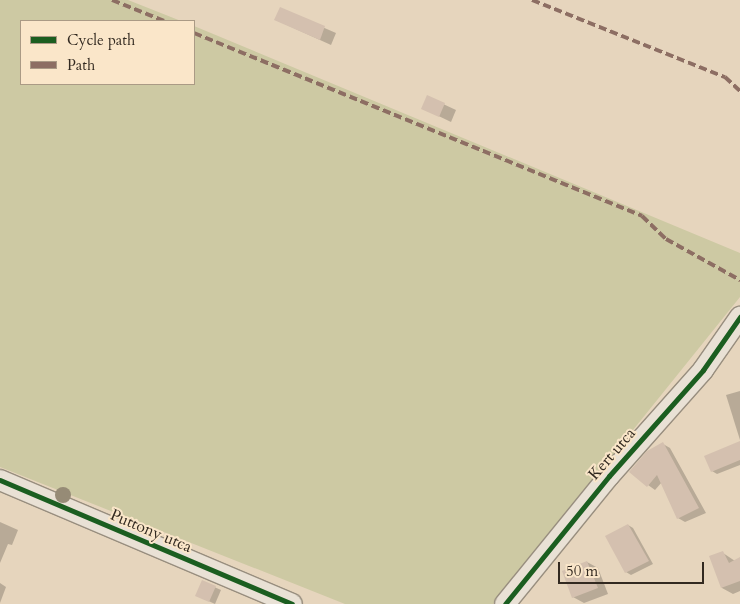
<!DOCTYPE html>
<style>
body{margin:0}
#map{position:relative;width:740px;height:604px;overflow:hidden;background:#e6d5bd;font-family:Cardo,serif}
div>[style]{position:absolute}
.green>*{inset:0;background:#cdc9a3}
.shadow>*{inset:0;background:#0003}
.building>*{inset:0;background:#d4c0af}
.roads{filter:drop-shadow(1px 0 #988e7f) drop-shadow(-1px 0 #988e7f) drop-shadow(0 1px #988e7f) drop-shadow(0 -1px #988e7f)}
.minor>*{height:20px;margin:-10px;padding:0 10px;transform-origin:10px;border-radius:10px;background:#e9e1d5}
.quiet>*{height:4px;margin-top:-2px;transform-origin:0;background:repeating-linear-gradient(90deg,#8d6e63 0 8px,transparent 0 12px)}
.cycleway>*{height:5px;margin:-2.5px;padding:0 2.5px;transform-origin:2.5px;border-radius:2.5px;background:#1b5e20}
.trees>*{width:16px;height:16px;margin:-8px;border-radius:50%;background:#968b76}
span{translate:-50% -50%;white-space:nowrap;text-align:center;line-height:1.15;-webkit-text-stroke:4px #fae6c9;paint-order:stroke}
.street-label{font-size:16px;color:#322920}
.legend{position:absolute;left:20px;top:20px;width:175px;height:65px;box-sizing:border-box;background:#fae6c9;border:1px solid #aa9a85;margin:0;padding:6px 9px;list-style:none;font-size:15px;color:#322920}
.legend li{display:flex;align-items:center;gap:10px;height:25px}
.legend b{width:25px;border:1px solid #aa9a85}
.scale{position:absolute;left:558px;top:562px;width:146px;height:22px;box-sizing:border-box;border:2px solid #322920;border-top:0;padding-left:6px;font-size:15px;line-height:18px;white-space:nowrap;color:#322920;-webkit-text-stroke:4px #fae6c9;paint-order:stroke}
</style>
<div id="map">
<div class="green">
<div style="clip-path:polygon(0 0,128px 0,181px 21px,21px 21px,21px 84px,194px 84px,194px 26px,740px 253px,740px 297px,493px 604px,345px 604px,0 467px)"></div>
</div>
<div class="shadow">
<div style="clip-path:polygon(290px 13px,336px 33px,331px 45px,276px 20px)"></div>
<div style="clip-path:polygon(428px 97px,456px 110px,451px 122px,422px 108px)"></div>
<div style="clip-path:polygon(740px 391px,740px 440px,726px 395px)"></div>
<div style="clip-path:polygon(663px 444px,670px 448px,706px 513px,685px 522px,678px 518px,662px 482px,655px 490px,630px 472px)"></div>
<div style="clip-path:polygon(740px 455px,740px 465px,717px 474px,712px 471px)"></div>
<div style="clip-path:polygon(0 522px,18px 530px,12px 545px,8px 544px,0 563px)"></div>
<div style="clip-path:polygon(628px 525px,633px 528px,653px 564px,631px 575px,626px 572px)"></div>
<div style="clip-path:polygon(723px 553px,735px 561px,740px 561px,740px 591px,733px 594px,722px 588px)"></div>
<div style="clip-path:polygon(587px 562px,598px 568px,608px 594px,584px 603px,573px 597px)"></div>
<div style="clip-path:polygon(203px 582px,221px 590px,215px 604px,202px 598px)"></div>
<div style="clip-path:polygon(0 583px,6px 587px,0 603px)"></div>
</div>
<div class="building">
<div style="clip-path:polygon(280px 7px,325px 26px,320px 40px,274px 20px)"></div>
<div style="clip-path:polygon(427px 95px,445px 103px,439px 117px,421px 109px)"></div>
<div style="clip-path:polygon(740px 441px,740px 460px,711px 472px,704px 456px)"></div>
<div style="clip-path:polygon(663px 442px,699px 508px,677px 519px,657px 475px,647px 487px,629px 472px,647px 451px)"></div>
<div style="clip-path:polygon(628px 524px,649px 561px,625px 573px,605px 536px)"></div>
<div style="clip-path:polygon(723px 551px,729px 563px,740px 557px,740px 581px,721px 588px,709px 556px)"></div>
<div style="clip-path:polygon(587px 561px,598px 588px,572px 598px,562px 571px)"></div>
<div style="clip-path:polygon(202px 580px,216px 586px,209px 602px,195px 596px)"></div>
</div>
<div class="roads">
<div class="minor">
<div style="left:0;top:480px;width:317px;rotate:23deg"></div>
<div style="left:505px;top:604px;width:165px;rotate:-50.9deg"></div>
<div style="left:609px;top:476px;width:142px;rotate:-48.4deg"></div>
<div style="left:703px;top:370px;width:65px;rotate:-55.1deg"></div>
</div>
</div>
<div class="quiet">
<div style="left:112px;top:0;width:56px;rotate:22deg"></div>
<div style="left:532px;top:0;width:208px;rotate:21.8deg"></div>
<div style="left:725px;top:77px;width:21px;rotate:43deg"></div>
<div style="left:194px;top:33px;width:484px;rotate:22.2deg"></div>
<div style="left:642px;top:216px;width:33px;rotate:44deg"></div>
<div style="left:666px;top:239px;width:85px;rotate:29deg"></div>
</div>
<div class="cycleway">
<div style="left:0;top:480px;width:317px;rotate:23deg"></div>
<div style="left:505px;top:604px;width:165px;rotate:-50.9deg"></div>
<div style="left:609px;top:476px;width:142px;rotate:-48.4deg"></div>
<div style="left:703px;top:370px;width:65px;rotate:-55.1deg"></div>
</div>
<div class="trees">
<div style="left:63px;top:495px"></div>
</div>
<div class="street-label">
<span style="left:612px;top:454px;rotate:-49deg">Kert utca</span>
<span style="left:151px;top:531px;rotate:23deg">Puttony utca</span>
</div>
<ul class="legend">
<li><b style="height:6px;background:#1b5e20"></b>Cycle path</li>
<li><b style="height:6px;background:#8d6e63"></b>Path</li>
</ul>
<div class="scale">50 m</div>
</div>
